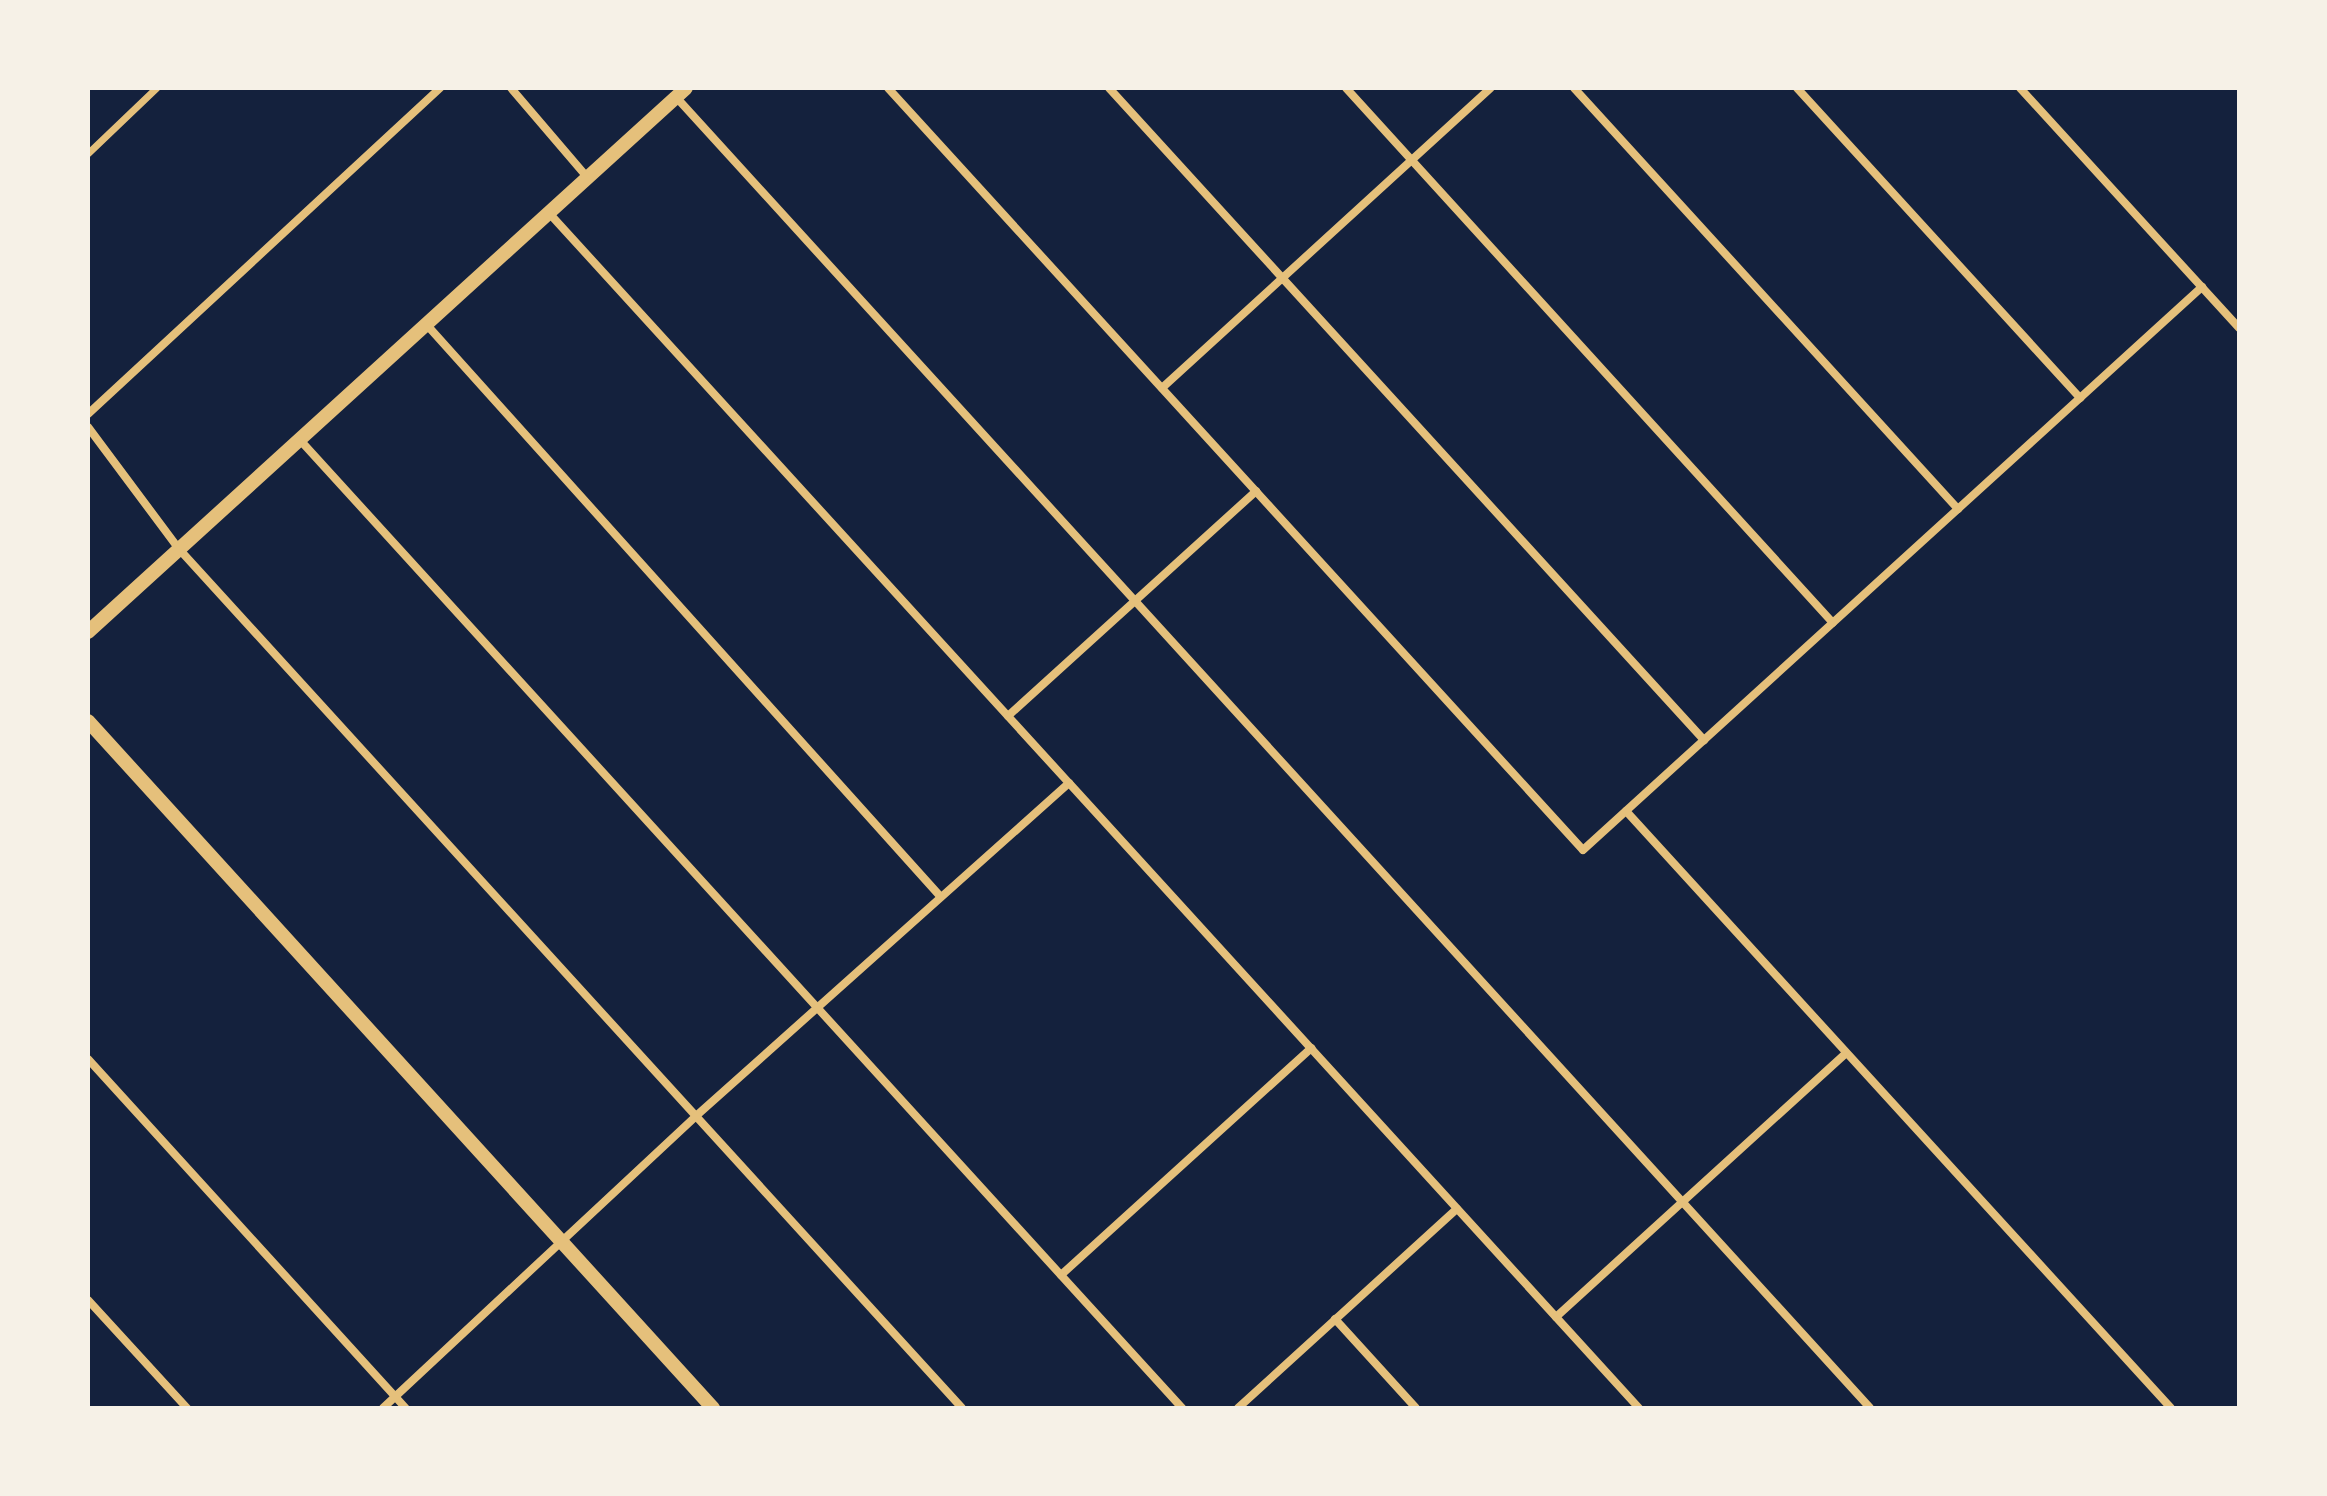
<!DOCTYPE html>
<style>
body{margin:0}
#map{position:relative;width:2327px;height:1496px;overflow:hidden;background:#14213d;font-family:"Source Sans 3",sans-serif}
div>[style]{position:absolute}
.pedestrian>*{height:7px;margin:-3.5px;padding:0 3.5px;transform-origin:3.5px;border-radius:3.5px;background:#e5c07b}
.minor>*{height:8px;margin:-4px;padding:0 4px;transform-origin:4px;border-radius:4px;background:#e5c07b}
.tertiary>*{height:14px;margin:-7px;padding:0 7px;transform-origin:7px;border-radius:7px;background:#e5c07b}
span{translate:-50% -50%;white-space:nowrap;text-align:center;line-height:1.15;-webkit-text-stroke:6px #f6f1e7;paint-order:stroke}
.frame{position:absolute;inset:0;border:90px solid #f6f1e7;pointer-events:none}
</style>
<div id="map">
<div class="pedestrian">
<div style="left:88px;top:153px;width:94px;rotate:-43.7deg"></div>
</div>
<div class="minor">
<div style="left:511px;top:88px;width:118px;rotate:49.5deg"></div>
<div style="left:888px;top:88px;width:1031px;rotate:47.63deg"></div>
<div style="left:1583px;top:850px;width:837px;rotate:-42.29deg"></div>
<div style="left:1109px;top:88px;width:883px;rotate:47.62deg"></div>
<div style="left:1346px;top:88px;width:723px;rotate:47.69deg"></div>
<div style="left:1574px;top:88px;width:570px;rotate:47.63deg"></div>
<div style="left:1797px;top:88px;width:420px;rotate:47.6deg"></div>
<div style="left:2020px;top:88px;width:325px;rotate:47.6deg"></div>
<div style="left:676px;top:97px;width:1773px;rotate:47.67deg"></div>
<div style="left:549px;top:213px;width:772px;rotate:47.63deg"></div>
<div style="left:426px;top:324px;width:769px;rotate:48.06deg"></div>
<div style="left:1162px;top:388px;width:445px;rotate:-42.4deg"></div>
<div style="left:88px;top:414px;width:480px;rotate:-42.8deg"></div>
<div style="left:88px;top:427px;width:152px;rotate:53.3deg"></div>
<div style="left:179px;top:549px;width:1162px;rotate:47.65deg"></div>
<div style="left:300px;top:440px;width:1310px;rotate:47.66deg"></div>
<div style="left:1008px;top:716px;width:335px;rotate:-42.2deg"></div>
<div style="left:1626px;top:811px;width:808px;rotate:47.61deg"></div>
<div style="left:88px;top:1059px;width:472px;rotate:47.7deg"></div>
<div style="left:1061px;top:1275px;width:338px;rotate:-42.2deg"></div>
<div style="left:88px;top:1300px;width:147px;rotate:47.5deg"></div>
<div style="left:1556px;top:1317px;width:392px;rotate:-42.3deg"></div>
<div style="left:1335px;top:1319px;width:120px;rotate:47.7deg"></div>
<div style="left:383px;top:1408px;width:428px;rotate:-43deg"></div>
<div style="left:696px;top:1116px;width:500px;rotate:-41.76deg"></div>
<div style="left:1069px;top:783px;width:846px;rotate:47.64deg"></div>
<div style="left:1238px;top:1408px;width:296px;rotate:-42.3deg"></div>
</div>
<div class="tertiary">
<div style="left:88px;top:632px;width:808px;rotate:-42.29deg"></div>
<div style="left:88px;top:721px;width:929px;rotate:47.71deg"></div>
</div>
<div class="frame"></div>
</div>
